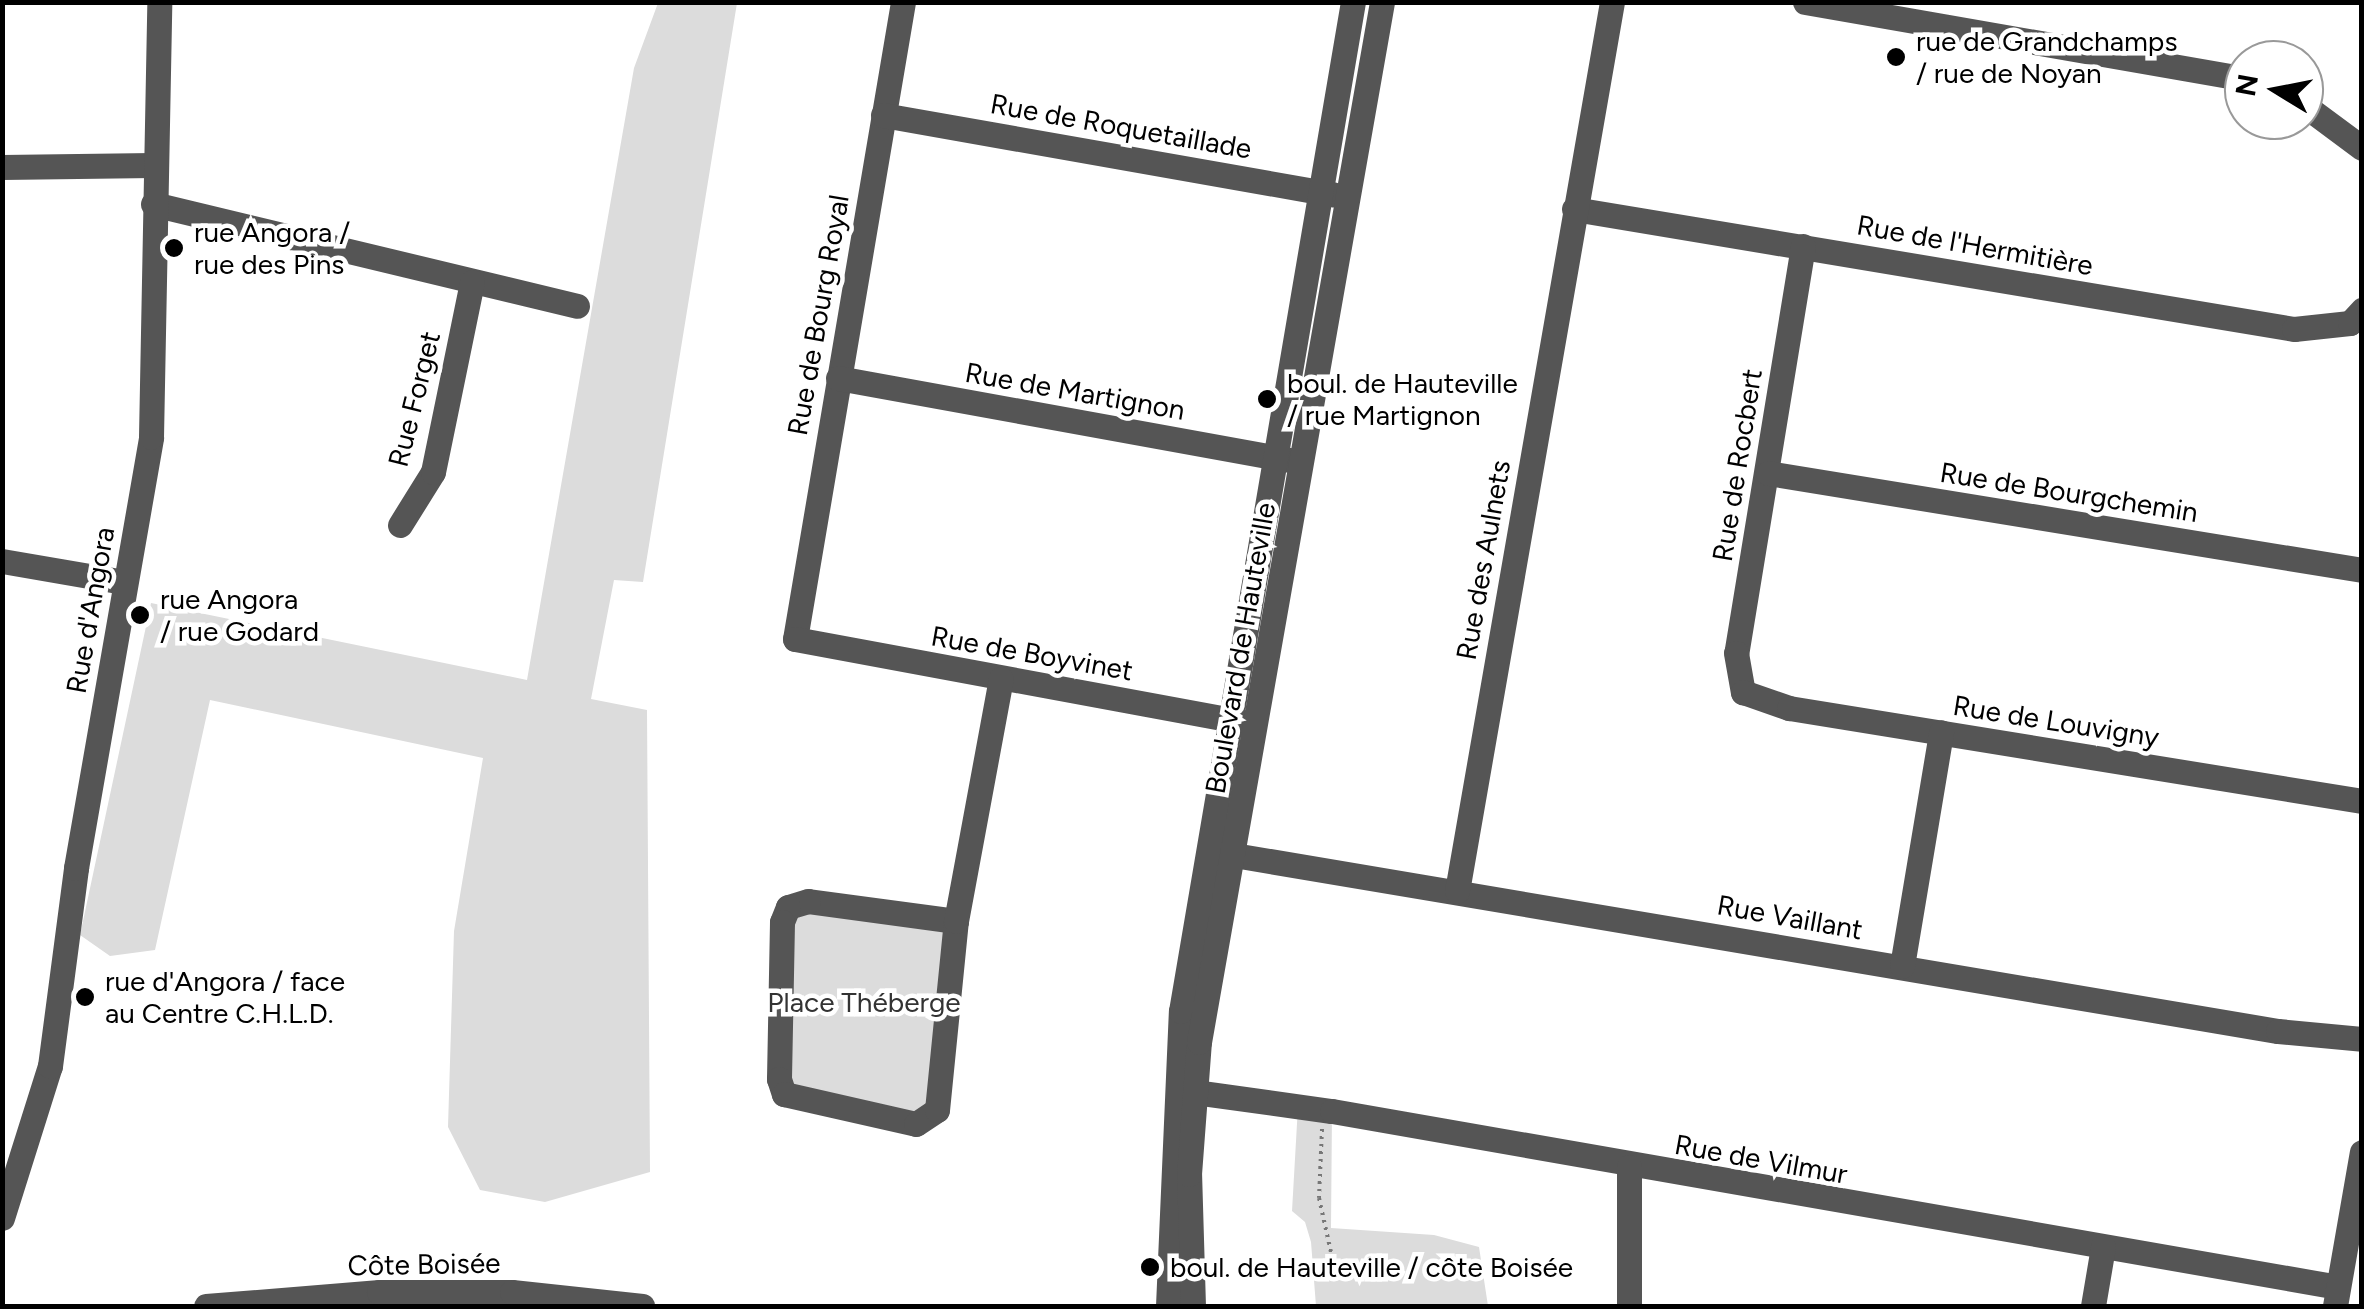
<!DOCTYPE html>
<meta charset="utf-8">
<style>
body{margin:0}
#map{position:relative;width:2364px;height:1309px;overflow:hidden;background:#fff;font-family:Figtree,sans-serif}
div>[style]{position:absolute}
.green>*{inset:0;background:#dcdcdc}
.path>*{height:4px;margin-top:-2px;transform-origin:0;background:repeating-linear-gradient(90deg,#777 0 2.5px,transparent 0 7.5px)}
.minor>*{height:25px;margin:-12.5px;padding:0 12.5px;transform-origin:12.5px;border-radius:12.5px;background:#555}
.dots>*{width:28px;height:28px;translate:-50% -50%;box-sizing:border-box;border:5px solid #fff;border-radius:50%}
span{translate:-50% -50%;white-space:nowrap;text-align:center;line-height:1.15;-webkit-text-stroke:9px #fff;paint-order:stroke}
.poi-label{font-size:28px;color:#000}
.left{translate:0 -50%;text-align:left}
.street-label{font-size:28px;color:#000}
.park-label{font-size:28px;color:#333}
.frame{position:absolute;inset:0;border:5px solid #000;pointer-events:none}
.north{position:absolute;left:2224px;top:40px;width:100px;height:100px;box-sizing:border-box;background:#fff;border:2px solid #999;border-radius:50%;rotate:280deg;font-size:28px;font-weight:700;line-height:40px;text-align:center;color:#000}
.north::after{content:'';display:block;margin:auto;width:35px;height:45px;background:#000;clip-path:polygon(50% 0,100% 100%,50% 72%,0 100%)}
</style>
<div id="map">
<div class="green">
<div style="clip-path:polygon(658px 3px,737px 3px,643px 582px,614px 580px,591px 699px,647px 710px,650px 1172px,545px 1202px,480px 1190px,448px 1127px,454px 931px,483px 758px,210px 700px,155px 950px,110px 956px,80px 935px,151px 603px,527px 680px,634px 68px)"></div>
<div style="clip-path:polygon(788px 907px,956px 921px,929px 1121px,784px 1094px)"></div>
<div style="clip-path:polygon(1298px 1106px,1332px 1111px,1331px 1228px,1434px 1235px,1479px 1247px,1488px 1306px,1316px 1306px,1311px 1242px,1305px 1222px,1292px 1211px)"></div>
</div>
<div class="path">
<div style="left:1322px;top:1129px;width:69px;rotate:92.5deg"></div>
<div style="left:1319px;top:1198px;width:65px;rotate:77.5deg"></div>
</div>
<div class="minor">
<div style="left:903px;top:2px;width:646px;rotate:99.62deg"></div>
<div style="left:795px;top:639px;width:460px;rotate:10.5deg"></div>
<div style="left:1805px;top:2px;width:446px;rotate:9.9deg"></div>
<div style="left:2304px;top:105px;width:72px;rotate:36.6deg"></div>
<div style="left:883px;top:115px;width:457px;rotate:10deg"></div>
<div style="left:2px;top:167px;width:151px;rotate:-0.8deg"></div>
<div style="left:153px;top:204px;width:436px;rotate:13.5deg"></div>
<div style="left:1574px;top:209px;width:730px;rotate:9.46deg"></div>
<div style="left:2294px;top:329px;width:56px;rotate:-6.1deg"></div>
<div style="left:2350px;top:323px;width:18px;rotate:-47deg"></div>
<div style="left:1803px;top:246px;width:412px;rotate:99.3deg"></div>
<div style="left:1736px;top:653px;width:40px;rotate:80deg"></div>
<div style="left:1743px;top:692px;width:49px;rotate:19.2deg"></div>
<div style="left:1789px;top:708px;width:580px;rotate:9.22deg"></div>
<div style="left:838px;top:378px;width:459px;rotate:10.3deg"></div>
<div style="left:1768px;top:473px;width:602px;rotate:9.27deg"></div>
<div style="left:400px;top:525px;width:62px;rotate:-58.1deg"></div>
<div style="left:433px;top:472px;width:194px;rotate:-78.4deg"></div>
<div style="left:2px;top:561px;width:123px;rotate:9.8deg"></div>
<div style="left:1222px;top:853px;width:1071px;rotate:9.57deg"></div>
<div style="left:2278px;top:1031px;width:84px;rotate:5.4deg"></div>
<div style="left:1457px;top:891px;width:902px;rotate:-80.11deg"></div>
<div style="left:956px;top:921px;width:149px;rotate:-172.3deg"></div>
<div style="left:808px;top:901px;width:21px;rotate:163deg"></div>
<div style="left:788px;top:907px;width:16px;rotate:112deg"></div>
<div style="left:782px;top:922px;width:157px;rotate:91.1deg"></div>
<div style="left:779px;top:1079px;width:16px;rotate:72deg"></div>
<div style="left:784px;top:1094px;width:135px;rotate:12.8deg"></div>
<div style="left:916px;top:1124px;width:25px;rotate:-34deg"></div>
<div style="left:937px;top:1110px;width:190px;rotate:-84.3deg"></div>
<div style="left:956px;top:921px;width:246px;rotate:-79.5deg"></div>
<div style="left:1902px;top:966px;width:237px;rotate:-80.5deg"></div>
<div style="left:1180px;top:1090px;width:153px;rotate:7.9deg"></div>
<div style="left:1332px;top:1111px;width:1021px;rotate:9.92deg"></div>
<div style="left:2px;top:1218px;width:159px;rotate:-72.5deg"></div>
<div style="left:50px;top:1066px;width:200px;rotate:-82.5deg"></div>
<div style="left:76px;top:868px;width:437px;rotate:-80.1deg"></div>
<div style="left:151px;top:437px;width:435px;rotate:-88.9deg"></div>
<div style="left:206px;top:1306px;width:174px;rotate:-4.6deg"></div>
<div style="left:379px;top:1292px;width:133px"></div>
<div style="left:512px;top:1292px;width:131px;rotate:6.1deg"></div>
<div style="left:1168px;top:1306px;width:295px;rotate:-87.5deg"></div>
<div style="left:1181px;top:1011px;width:1024px;rotate:-80.33deg"></div>
<div style="left:1193px;top:1306px;width:132px;rotate:-91.7deg"></div>
<div style="left:1189px;top:1174px;width:132px;rotate:-85.7deg"></div>
<div style="left:1199px;top:1042px;width:1056px;rotate:-80.02deg"></div>
<div style="left:1629px;top:1306px;width:139px;rotate:-90deg"></div>
<div style="left:2093px;top:1306px;width:60px;rotate:-80.4deg"></div>
<div style="left:2335px;top:1306px;width:156px;rotate:-80.1deg"></div>
</div>
<div class="dots">
<div style="left:1896px;top:57px;background:#000"></div>
<div style="left:174px;top:248px;background:#000"></div>
<div style="left:1267px;top:399px;background:#000"></div>
<div style="left:140px;top:615px;background:#000"></div>
<div style="left:85px;top:997px;background:#000"></div>
<div style="left:1150px;top:1267px;background:#000"></div>
</div>
<div class="poi-label">
<span class="left" style="left:1916px;top:57px">rue de Grandchamps<br>/ rue de Noyan</span>
<span class="left" style="left:194px;top:248px">rue Angora /<br>rue des Pins</span>
<span class="left" style="left:1287px;top:399px">boul. de Hauteville<br>/ rue Martignon</span>
<span class="left" style="left:160px;top:615px">rue Angora<br>/ rue Godard</span>
<span class="left" style="left:105px;top:997px">rue d'Angora / face<br>au Centre C.H.L.D.</span>
<span class="left" style="left:1170px;top:1267px">boul. de Hauteville / côte Boisée</span>
</div>
<div class="street-label">
<span style="left:1121px;top:126px;rotate:10deg">Rue de Roquetaillade</span>
<span style="left:1975px;top:245px;rotate:10deg">Rue de l'Hermitière</span>
<span style="left:818px;top:315px;rotate:-80deg">Rue de Bourg Royal</span>
<span style="left:1075px;top:391px;rotate:10deg">Rue de Martignon</span>
<span style="left:414px;top:399px;rotate:-76deg">Rue Forget</span>
<span style="left:1737px;top:465px;rotate:-81deg">Rue de Rocbert</span>
<span style="left:2069px;top:492px;rotate:9deg">Rue de Bourgchemin</span>
<span style="left:1483px;top:560px;rotate:-80deg">Rue des Aulnets</span>
<span style="left:90px;top:610px;rotate:-80deg">Rue d'Angora</span>
<span style="left:1240px;top:648px;rotate:-80deg">Boulevard de Hauteville</span>
<span style="left:1032px;top:653px;rotate:10deg">Rue de Boyvinet</span>
<span style="left:2056px;top:721px;rotate:9deg">Rue de Louvigny</span>
<span style="left:1790px;top:917px;rotate:10deg">Rue Vaillant</span>
<span style="left:1761px;top:1159px;rotate:10deg">Rue de Vilmur</span>
<span style="left:424px;top:1264px;rotate:-1deg">Côte Boisée</span>
</div>
<div class="park-label">
<span style="left:864px;top:1002px">Place Théberge</span>
</div>
<div class="frame"></div>
<div class="north">N</div>
</div>
